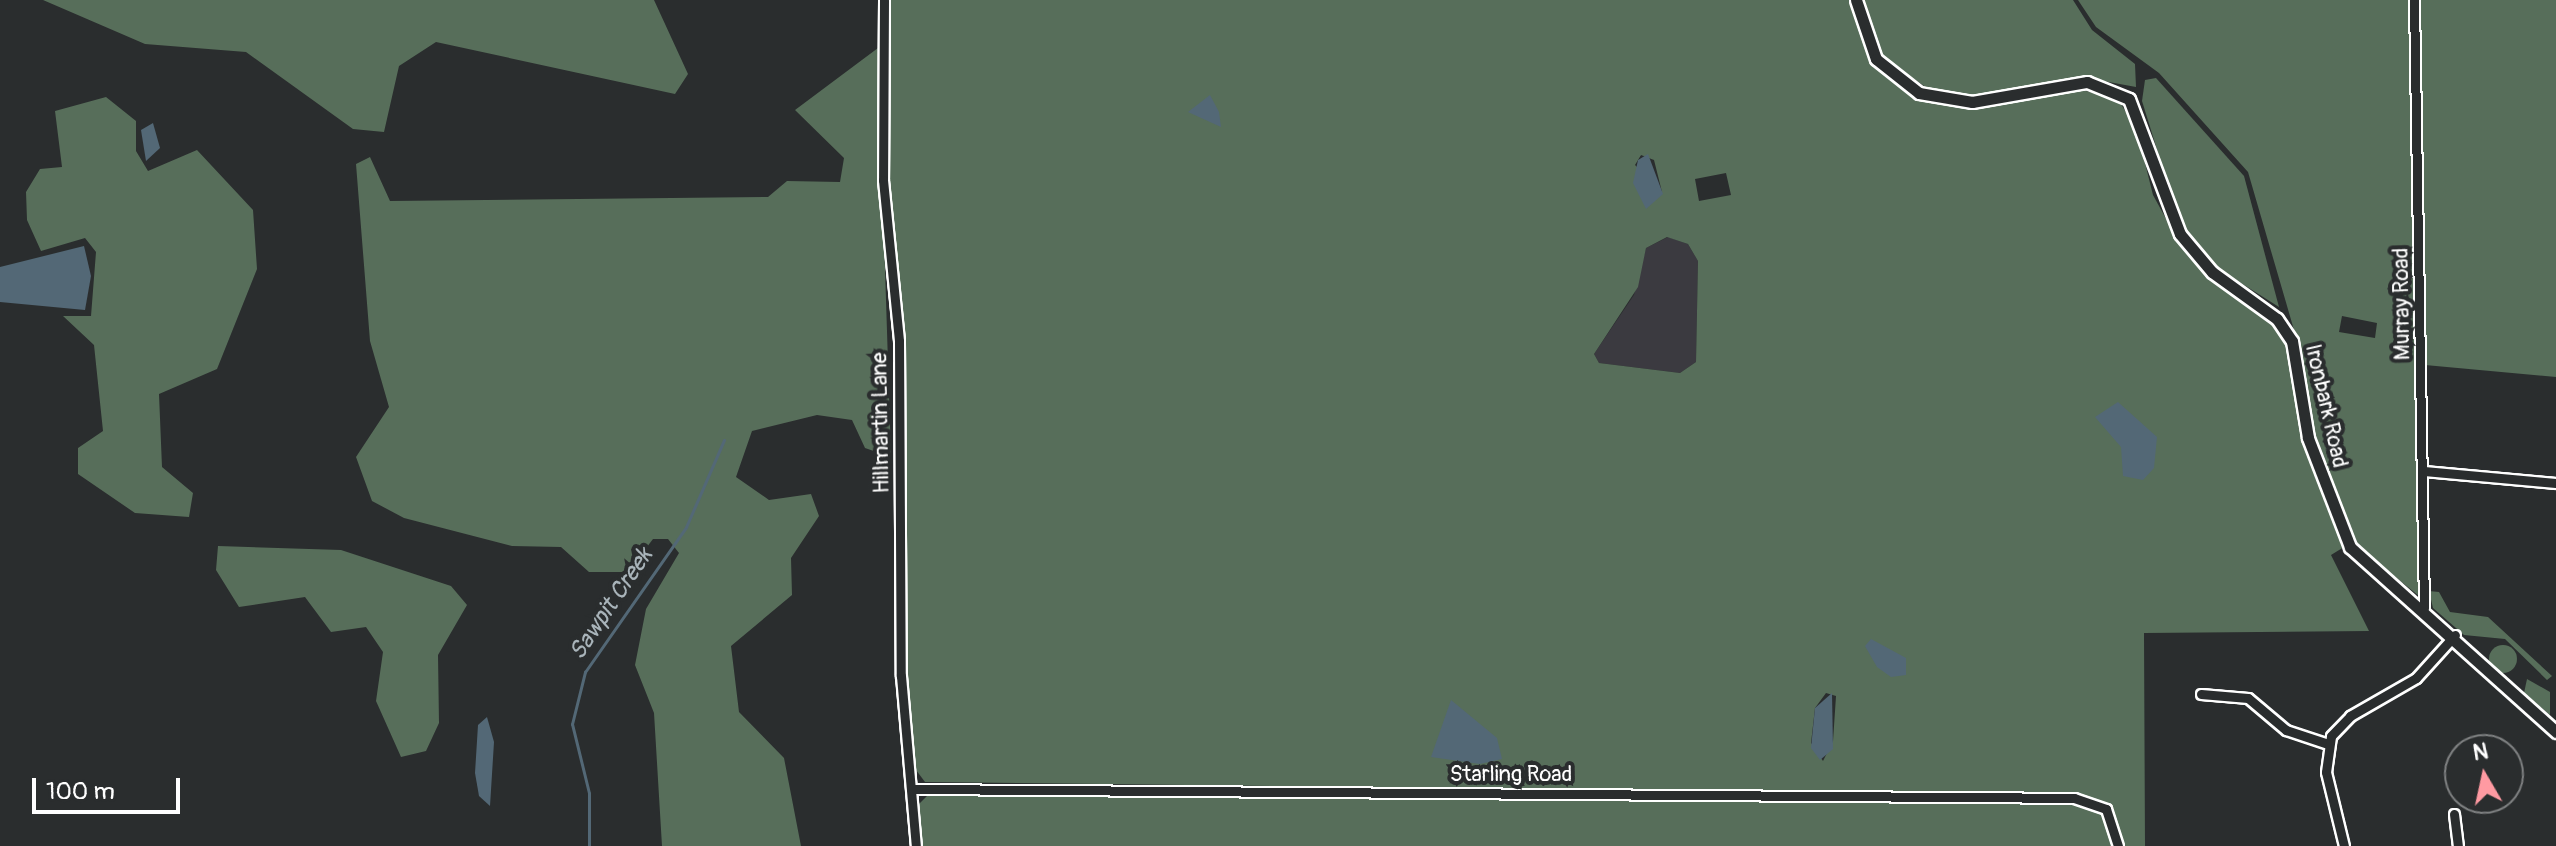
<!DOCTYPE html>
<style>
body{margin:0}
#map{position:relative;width:2556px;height:846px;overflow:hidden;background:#2a2d2e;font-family:Pangolin,sans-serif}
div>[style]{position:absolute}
.built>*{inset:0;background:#3b3a40}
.green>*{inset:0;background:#576e5a}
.round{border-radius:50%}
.water>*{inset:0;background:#536876}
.stream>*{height:3px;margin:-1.5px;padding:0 1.5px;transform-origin:1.5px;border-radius:1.5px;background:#536876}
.roads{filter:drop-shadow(2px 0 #fff) drop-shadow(-2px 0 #fff) drop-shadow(0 2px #fff) drop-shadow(0 -2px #fff)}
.minor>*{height:9px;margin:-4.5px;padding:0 4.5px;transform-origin:4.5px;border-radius:4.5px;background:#2a2d2e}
.tertiary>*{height:11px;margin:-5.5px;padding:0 5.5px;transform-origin:5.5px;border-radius:5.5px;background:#2a2d2e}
span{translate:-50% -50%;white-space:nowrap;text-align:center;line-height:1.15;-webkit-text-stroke:8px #2a2d2e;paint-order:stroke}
.street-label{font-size:22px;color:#fff}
.water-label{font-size:24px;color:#a9b4ba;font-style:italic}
.north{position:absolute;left:2444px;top:734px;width:80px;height:80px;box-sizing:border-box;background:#2a2d2e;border:2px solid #7f8182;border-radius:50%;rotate:351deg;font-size:22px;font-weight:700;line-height:32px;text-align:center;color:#fff}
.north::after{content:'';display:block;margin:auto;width:28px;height:36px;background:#ff9aa2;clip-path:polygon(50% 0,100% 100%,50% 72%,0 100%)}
.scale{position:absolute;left:32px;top:778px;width:148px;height:36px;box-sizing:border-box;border:4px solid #fff;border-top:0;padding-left:10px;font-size:24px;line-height:28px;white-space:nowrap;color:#fff;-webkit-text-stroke:6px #2a2d2e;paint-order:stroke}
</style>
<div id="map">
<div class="built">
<div style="clip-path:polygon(1668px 237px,1688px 244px,1698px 261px,1696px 362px,1680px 373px,1599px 363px,1594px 354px,1634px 295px,1646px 248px)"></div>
</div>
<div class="green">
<div style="clip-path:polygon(43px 0,654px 0,688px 74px,675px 94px,436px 42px,399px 66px,384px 132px,353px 129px,246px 52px,145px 44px)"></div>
<div style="clip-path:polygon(evenodd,889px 0,1850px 0,1869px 61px,1922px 100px,1963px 107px,2078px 89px,2118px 99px,2137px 131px,2153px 195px,2182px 248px,2207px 276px,2266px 316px,2286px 341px,2301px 436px,2344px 547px,2331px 555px,2369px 631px,2144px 633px,2145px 846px,2122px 846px,2112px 807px,2082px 795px,925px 782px,913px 766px,907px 712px,903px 338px,888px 189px,889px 0,1641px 155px,1654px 160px,1662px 192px,1635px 165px,1641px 155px,889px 0,1726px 173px,1731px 195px,1699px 201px,1695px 179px,1726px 173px,889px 0,1667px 237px,1688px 244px,1698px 261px,1696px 362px,1680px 373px,1599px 363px,1594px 354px,1638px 287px,1646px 248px,1667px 237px,889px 0,1826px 693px,1836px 696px,1833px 741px,1823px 761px,1811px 743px,1815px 708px,1826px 693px)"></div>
<div style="clip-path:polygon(1861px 0,2073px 0,2092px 30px,2135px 64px,2136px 87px,2087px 78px,1978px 96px,1933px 92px,1882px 57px)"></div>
<div style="clip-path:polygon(evenodd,2078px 0,2410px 0,2419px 596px,2352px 542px,2312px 434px,2301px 354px,2248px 172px,2159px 73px,2096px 27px,2078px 0,2342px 316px,2377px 323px,2375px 338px,2339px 332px,2342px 316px)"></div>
<div style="clip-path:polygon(2418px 0,2556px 0,2556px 377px,2425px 365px)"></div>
<div style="clip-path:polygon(878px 48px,891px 457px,865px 448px,852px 420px,817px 415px,752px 431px,736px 477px,769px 500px,811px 494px,819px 516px,791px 558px,792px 595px,731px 646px,739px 712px,784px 758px,801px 846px,662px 846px,654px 713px,635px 665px,646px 609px,679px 553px,668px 539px,653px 539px,628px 572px,589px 572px,561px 547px,512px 546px,404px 518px,372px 501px,356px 457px,389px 407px,370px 341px,356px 164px,370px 157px,390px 201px,768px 197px,787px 181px,840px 182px,844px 158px,795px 110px)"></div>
<div style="clip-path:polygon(2156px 78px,2244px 176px,2279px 307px,2214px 266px,2180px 224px,2142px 101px,2145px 80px)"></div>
<div style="clip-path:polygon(106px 97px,136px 121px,136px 151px,148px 171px,197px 150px,253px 210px,257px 269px,217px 369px,159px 394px,162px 467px,193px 493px,189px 517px,135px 513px,78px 474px,78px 448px,103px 431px,94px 345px,63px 316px,91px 316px,96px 252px,85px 238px,41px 251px,27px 220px,26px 192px,40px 169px,62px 167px,55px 111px)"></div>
<div style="clip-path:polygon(218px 546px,341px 550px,451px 586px,467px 605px,438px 655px,439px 723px,426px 751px,401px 757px,376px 701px,383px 652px,366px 627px,331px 632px,305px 597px,239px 607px,216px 570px)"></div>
<div style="clip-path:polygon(2429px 591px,2439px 592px,2450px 612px,2488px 617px,2552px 676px,2547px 680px,2505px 639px,2464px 635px,2433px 608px)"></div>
<div class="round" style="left:2489px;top:645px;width:28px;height:28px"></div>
<div style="clip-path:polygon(2527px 679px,2550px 692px,2550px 715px,2524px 693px)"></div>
<div style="clip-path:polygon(930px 793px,2070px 802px,2103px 814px,2114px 846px,920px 846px,919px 804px)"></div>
</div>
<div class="water">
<div style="clip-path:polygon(1210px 95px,1219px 112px,1221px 127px,1188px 112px)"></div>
<div style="clip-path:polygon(153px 123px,160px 148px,146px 161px,141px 130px)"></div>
<div style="clip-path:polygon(1648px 154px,1663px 194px,1646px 209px,1633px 183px,1638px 160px)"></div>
<div style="clip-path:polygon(84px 246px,91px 276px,85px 310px,0 302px,0 267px)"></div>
<div style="clip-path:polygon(2118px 402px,2157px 437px,2154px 468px,2143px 480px,2123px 476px,2121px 447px,2095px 417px)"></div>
<div style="clip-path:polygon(1871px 639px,1906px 658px,1906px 675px,1891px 677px,1877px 667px,1865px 646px)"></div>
<div style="clip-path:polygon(1832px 693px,1833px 749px,1820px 760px,1811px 748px,1815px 708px)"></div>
<div style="clip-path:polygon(1451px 700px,1497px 738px,1502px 759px,1480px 764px,1431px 757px)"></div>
<div style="clip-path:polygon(487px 717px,494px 742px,490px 806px,479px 796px,475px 773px,478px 725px)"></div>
</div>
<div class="stream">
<div style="left:589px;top:846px;width:53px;rotate:-90deg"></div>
<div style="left:589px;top:793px;width:71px;rotate:-103.8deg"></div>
<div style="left:572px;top:724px;width:54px;rotate:-76deg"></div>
<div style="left:585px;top:672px;width:177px;rotate:-55.1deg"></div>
<div style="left:686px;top:527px;width:95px;rotate:-66.4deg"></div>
</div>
<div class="roads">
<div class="minor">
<div style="left:884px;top:0;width:180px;rotate:90.3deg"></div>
<div style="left:883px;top:180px;width:162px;rotate:84.3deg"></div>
<div style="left:899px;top:341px;width:335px;rotate:89.7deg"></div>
<div style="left:901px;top:676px;width:171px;rotate:85deg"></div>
<div style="left:2414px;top:0;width:608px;rotate:89.06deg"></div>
<div style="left:2423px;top:471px;width:134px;rotate:5.2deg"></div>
<div style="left:2201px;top:694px;width:47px;rotate:4.9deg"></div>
<div style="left:2248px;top:698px;width:50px;rotate:40.1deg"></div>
<div style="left:2286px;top:730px;width:44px;rotate:18.4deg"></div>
<div style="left:913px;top:789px;width:1161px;rotate:0.44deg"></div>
<div style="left:2074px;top:798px;width:34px;rotate:19deg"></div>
<div style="left:2106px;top:809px;width:39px;rotate:72deg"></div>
<div style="left:2454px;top:814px;width:32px;rotate:83deg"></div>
<div style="left:2344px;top:846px;width:76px;rotate:-103.7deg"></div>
<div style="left:2326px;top:772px;width:36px;rotate:-82deg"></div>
<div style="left:2331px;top:736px;width:28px;rotate:-46deg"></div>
<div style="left:2350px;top:716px;width:76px;rotate:-29.9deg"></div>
<div style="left:2416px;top:678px;width:58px;rotate:-47.8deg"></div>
</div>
<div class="tertiary">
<div style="left:1856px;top:0;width:62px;rotate:71.3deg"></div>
<div style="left:1876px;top:59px;width:55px;rotate:38.3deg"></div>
<div style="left:1919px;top:93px;width:54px;rotate:9.6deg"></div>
<div style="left:1972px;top:102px;width:117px;rotate:-9.9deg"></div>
<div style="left:2087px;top:82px;width:45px;rotate:22deg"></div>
<div style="left:2129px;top:99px;width:144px;rotate:69.3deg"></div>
<div style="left:2180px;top:234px;width:50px;rotate:49.9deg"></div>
<div style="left:2212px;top:272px;width:80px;rotate:35.9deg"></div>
<div style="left:2277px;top:319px;width:27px;rotate:56deg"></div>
<div style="left:2292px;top:341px;width:98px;rotate:80.6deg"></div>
<div style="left:2308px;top:438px;width:117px;rotate:68.9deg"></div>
<div style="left:2350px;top:547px;width:277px;rotate:41.9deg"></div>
</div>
</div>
<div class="street-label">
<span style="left:2402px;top:304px;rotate:-91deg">Murray Road</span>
<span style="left:2326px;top:406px;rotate:77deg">Ironbark Road</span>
<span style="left:881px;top:423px;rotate:-91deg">Hillmartin Lane</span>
<span style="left:1511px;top:775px">Starling Road</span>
</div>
<div class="water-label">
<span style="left:611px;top:604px;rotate:-56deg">Sawpit Creek</span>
</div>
<div class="north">N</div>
<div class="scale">100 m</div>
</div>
